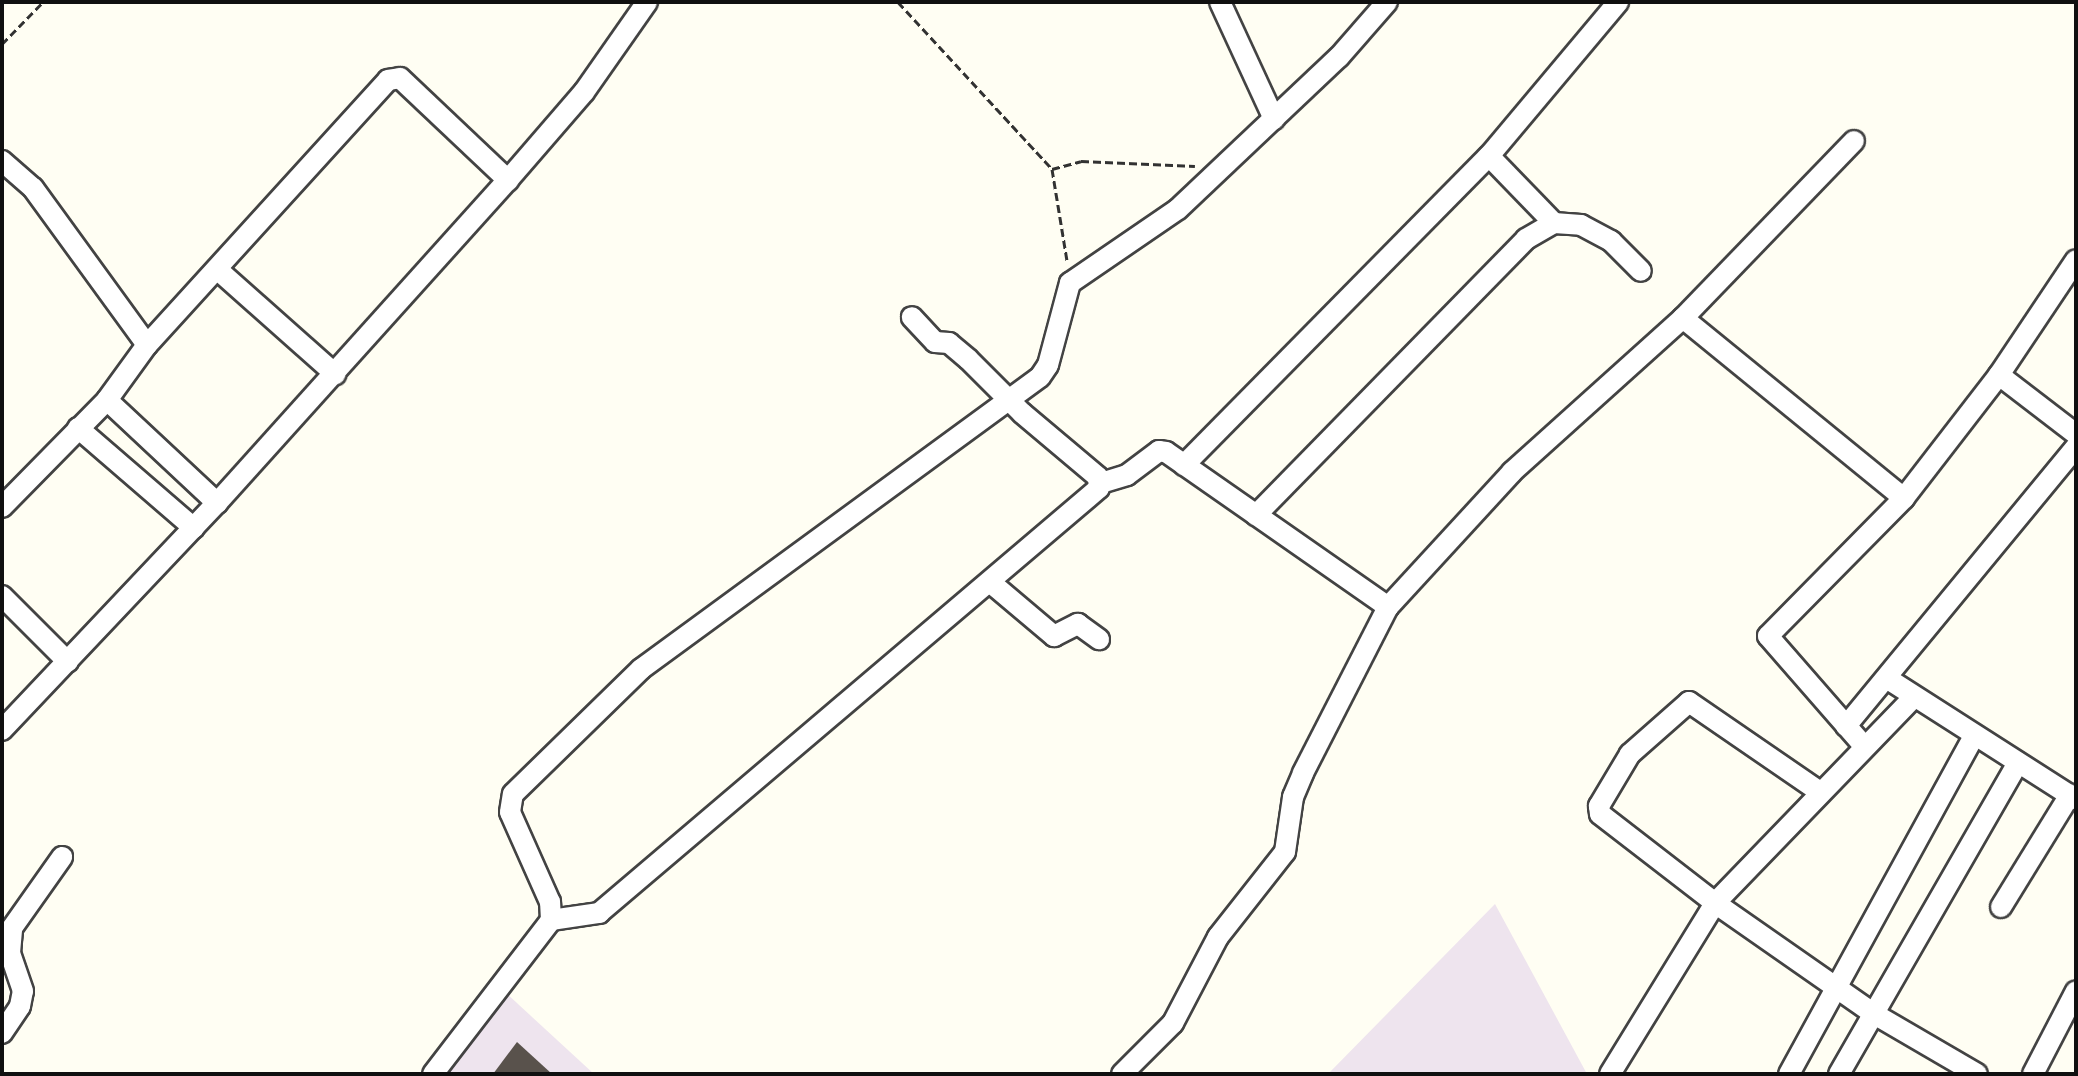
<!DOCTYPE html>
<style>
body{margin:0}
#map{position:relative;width:2078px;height:1076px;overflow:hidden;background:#fffef3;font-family:Spectral,serif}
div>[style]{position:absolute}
.industrial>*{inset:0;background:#eee4ee}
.building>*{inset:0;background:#59524c}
.path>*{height:3px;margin-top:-1.5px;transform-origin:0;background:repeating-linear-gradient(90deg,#323232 0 8px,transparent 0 12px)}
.roads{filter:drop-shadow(2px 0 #434343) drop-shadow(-2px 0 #434343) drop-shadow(0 2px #434343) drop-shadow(0 -2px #434343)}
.minor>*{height:20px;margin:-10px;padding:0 10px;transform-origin:10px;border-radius:10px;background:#fff}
span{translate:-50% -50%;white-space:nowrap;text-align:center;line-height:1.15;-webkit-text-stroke:8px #fff;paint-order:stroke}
.frame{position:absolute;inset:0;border:4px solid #101010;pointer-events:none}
</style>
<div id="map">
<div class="industrial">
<div style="clip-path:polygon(1495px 904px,1587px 1074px,1328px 1074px)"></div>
<div style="clip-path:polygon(506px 993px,594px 1074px,446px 1074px)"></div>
</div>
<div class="building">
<div style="clip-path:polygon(517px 1042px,552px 1074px,493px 1074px)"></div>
</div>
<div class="path">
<div style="left:898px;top:2px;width:227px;rotate:47.3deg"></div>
<div style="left:1052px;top:169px;width:93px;rotate:80.7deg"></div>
<div style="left:2px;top:44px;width:59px;rotate:-45.7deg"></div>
<div style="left:1052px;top:169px;width:30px;rotate:-15deg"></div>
<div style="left:1081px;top:161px;width:114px;rotate:2.5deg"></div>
</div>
<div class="roads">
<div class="minor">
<div style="left:1220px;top:2px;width:129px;rotate:65.2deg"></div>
<div style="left:1489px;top:156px;width:93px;rotate:45.9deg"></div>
<div style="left:2px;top:161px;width:41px;rotate:41.1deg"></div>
<div style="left:33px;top:188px;width:194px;rotate:54deg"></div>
<div style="left:218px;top:270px;width:157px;rotate:41.6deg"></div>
<div style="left:1683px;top:318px;width:285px;rotate:39.2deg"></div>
<div style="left:1999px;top:375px;width:97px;rotate:37.5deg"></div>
<div style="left:107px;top:400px;width:151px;rotate:43.1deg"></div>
<div style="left:78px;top:428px;width:153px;rotate:40.8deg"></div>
<div style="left:1184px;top:465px;width:434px;rotate:-45.4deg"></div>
<div style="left:1489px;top:156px;width:201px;rotate:-50deg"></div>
<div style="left:1101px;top:483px;width:27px;rotate:-17deg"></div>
<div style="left:1127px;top:475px;width:40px;rotate:-37deg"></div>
<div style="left:1159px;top:451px;width:7px;rotate:8deg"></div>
<div style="left:1166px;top:452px;width:271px;rotate:34.9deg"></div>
<div style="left:2px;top:507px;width:150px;rotate:-45.5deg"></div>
<div style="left:107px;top:400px;width:68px;rotate:-54deg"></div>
<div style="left:147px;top:345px;width:358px;rotate:-47.7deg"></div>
<div style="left:388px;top:80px;width:12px;rotate:-9deg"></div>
<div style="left:400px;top:78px;width:149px;rotate:43.4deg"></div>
<div style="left:1256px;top:515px;width:386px;rotate:-45.6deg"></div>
<div style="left:1526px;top:239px;width:32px;rotate:-30deg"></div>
<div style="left:1554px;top:223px;width:27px;rotate:4deg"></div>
<div style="left:1581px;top:225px;width:34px;rotate:28deg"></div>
<div style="left:1611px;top:241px;width:42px;rotate:45deg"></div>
<div style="left:990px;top:582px;width:84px;rotate:40.2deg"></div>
<div style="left:1054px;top:636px;width:27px;rotate:-27deg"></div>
<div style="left:1078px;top:624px;width:26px;rotate:36deg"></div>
<div style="left:2px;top:596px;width:93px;rotate:45deg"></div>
<div style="left:1888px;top:679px;width:223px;rotate:32.6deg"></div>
<div style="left:1846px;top:726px;width:362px;rotate:-50.5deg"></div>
<div style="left:2px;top:730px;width:313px;rotate:-46.6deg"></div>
<div style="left:217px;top:503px;width:435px;rotate:-48deg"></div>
<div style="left:508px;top:180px;width:116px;rotate:-49.2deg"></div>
<div style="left:584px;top:92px;width:110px;rotate:-55deg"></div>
<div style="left:1864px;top:746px;width:146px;rotate:-131.1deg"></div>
<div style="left:1768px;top:636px;width:194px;rotate:-45.4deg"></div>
<div style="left:1904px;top:498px;width:155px;rotate:-52.3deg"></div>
<div style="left:1999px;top:375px;width:138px;rotate:-56.2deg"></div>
<div style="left:1820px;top:792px;width:159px;rotate:-145.5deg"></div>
<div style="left:1689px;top:702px;width:79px;rotate:138.6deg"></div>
<div style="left:1630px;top:754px;width:61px;rotate:120.8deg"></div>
<div style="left:1599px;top:806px;width:8px;rotate:83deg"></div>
<div style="left:1600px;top:814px;width:145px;rotate:37.7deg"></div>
<div style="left:1715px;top:903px;width:194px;rotate:34.9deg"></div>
<div style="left:1874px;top:1014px;width:119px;rotate:30.2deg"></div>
<div style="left:2001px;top:907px;width:132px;rotate:-58.4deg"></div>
<div style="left:551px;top:920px;width:49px;rotate:-8.3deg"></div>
<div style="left:599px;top:913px;width:656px;rotate:-40.36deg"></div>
<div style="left:1099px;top:488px;width:11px;rotate:-95deg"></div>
<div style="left:1098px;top:477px;width:99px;rotate:-139.9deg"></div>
<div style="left:1022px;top:413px;width:76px;rotate:-135deg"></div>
<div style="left:968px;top:359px;width:25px;rotate:-140deg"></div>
<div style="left:949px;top:343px;width:14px;rotate:-176deg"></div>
<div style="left:935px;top:342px;width:34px;rotate:-133deg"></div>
<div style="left:2px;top:1033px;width:32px;rotate:-56deg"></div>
<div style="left:20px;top:1006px;width:15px;rotate:-79deg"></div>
<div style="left:23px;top:991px;width:40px;rotate:-108.9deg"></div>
<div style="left:10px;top:953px;width:25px;rotate:-85deg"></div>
<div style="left:12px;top:928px;width:87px;rotate:-54.8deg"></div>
<div style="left:433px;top:1074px;width:194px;rotate:-52.5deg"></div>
<div style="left:551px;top:920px;width:18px;rotate:-93deg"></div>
<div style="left:550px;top:902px;width:98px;rotate:-114deg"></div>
<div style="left:510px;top:812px;width:18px;rotate:-81deg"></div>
<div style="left:513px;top:794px;width:179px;rotate:-44.3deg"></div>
<div style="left:641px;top:669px;width:494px;rotate:-36.2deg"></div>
<div style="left:1040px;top:377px;width:14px;rotate:-56deg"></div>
<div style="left:1048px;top:365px;width:85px;rotate:-75deg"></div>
<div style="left:1070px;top:283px;width:131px;rotate:-34.4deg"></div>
<div style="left:1178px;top:209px;width:221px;rotate:-43.4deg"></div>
<div style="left:1339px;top:57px;width:73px;rotate:-48.9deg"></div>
<div style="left:1122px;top:1074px;width:72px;rotate:-45deg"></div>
<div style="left:1173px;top:1023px;width:97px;rotate:-62.4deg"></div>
<div style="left:1218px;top:937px;width:108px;rotate:-51.8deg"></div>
<div style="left:1285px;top:852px;width:56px;rotate:-81.7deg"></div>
<div style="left:1293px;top:797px;width:26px;rotate:-67deg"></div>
<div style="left:1303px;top:773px;width:186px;rotate:-62.9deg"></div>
<div style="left:1388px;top:607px;width:183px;rotate:-47.4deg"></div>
<div style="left:1512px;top:472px;width:230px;rotate:-42deg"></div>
<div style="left:1683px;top:318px;width:246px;rotate:-46deg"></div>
<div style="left:1610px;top:1074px;width:201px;rotate:-58.4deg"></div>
<div style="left:1715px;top:903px;width:284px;rotate:-46deg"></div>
<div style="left:1789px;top:1074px;width:385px;rotate:-61.3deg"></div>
<div style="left:1839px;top:1074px;width:359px;rotate:-60.1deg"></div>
<div style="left:2033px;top:1074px;width:93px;rotate:-62.6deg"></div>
</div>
</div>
<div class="frame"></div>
</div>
